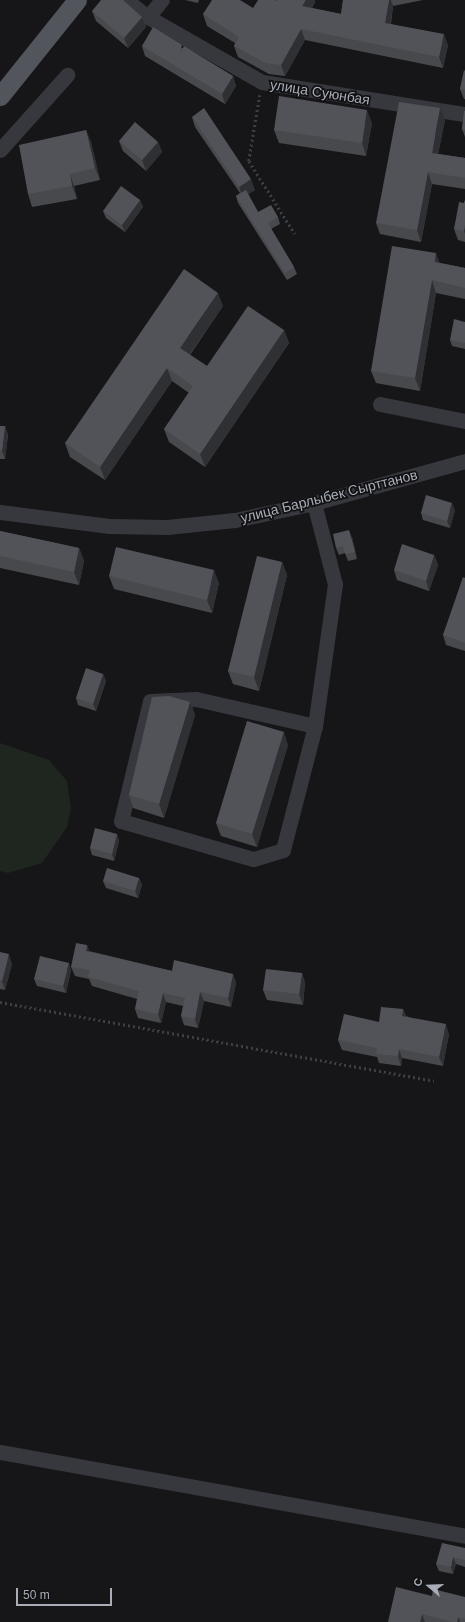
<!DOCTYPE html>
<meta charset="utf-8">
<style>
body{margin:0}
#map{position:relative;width:465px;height:1622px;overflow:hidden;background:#161618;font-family:Helvetica,sans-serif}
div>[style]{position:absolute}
.green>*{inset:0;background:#1e261f}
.path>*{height:2.5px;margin-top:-1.25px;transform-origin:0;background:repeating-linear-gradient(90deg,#3d3f44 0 2px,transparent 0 5px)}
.minor>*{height:15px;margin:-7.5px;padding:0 7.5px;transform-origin:7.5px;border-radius:7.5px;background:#37383d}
.major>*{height:19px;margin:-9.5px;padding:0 9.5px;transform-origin:9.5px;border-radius:9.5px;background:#53555c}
.wall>*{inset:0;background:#47494d}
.shaded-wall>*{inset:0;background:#2f3033}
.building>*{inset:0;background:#525359}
span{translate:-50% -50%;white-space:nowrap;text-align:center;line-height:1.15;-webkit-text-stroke:3.5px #111113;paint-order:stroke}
.street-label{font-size:14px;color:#a8adb8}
.north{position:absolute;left:409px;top:1566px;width:40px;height:40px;-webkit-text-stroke:3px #111113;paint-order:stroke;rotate:289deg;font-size:11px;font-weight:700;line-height:16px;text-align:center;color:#a8adb8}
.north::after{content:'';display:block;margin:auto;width:14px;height:18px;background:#a8adb8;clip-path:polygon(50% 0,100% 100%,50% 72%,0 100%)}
.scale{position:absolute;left:16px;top:1588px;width:96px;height:18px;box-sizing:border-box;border:2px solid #a8adb8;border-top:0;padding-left:5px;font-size:12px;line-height:14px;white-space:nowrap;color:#a8adb8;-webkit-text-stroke:3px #111113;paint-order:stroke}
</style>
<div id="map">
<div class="green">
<div style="clip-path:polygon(0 743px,49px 760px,67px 781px,71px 808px,67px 827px,42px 863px,8px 873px,0 871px)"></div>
</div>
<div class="path">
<div style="left:260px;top:95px;width:67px;rotate:99.5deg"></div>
<div style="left:249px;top:161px;width:86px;rotate:57.8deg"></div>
<div style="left:0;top:1002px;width:441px;rotate:10.3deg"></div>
</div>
<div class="minor">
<div style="left:126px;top:0;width:28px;rotate:38deg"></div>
<div style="left:148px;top:17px;width:131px;rotate:29.7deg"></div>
<div style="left:262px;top:82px;width:206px;rotate:9deg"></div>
<div style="left:148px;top:17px;width:22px;rotate:-51deg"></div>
<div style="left:0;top:150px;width:101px;rotate:-48.2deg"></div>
<div style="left:380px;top:404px;width:87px;rotate:11.3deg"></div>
<div style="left:314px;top:503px;width:84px;rotate:75.5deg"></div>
<div style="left:335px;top:584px;width:143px;rotate:98deg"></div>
<div style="left:315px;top:726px;width:128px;rotate:104.5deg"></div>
<div style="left:283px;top:850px;width:31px;rotate:163deg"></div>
<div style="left:253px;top:859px;width:137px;rotate:-163.9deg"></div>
<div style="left:121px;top:821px;width:123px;rotate:-76.4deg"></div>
<div style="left:150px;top:701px;width:46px;rotate:-2.5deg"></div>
<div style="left:196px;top:699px;width:122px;rotate:12.8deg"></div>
<div style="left:0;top:512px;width:110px;rotate:7.3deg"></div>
<div style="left:109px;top:526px;width:58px;rotate:1deg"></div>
<div style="left:167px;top:527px;width:68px;rotate:-5.9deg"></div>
<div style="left:235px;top:520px;width:81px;rotate:-12.1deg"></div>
<div style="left:314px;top:503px;width:157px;rotate:-15.5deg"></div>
<div style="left:0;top:1452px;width:473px;rotate:10.2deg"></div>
</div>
<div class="major">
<div style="left:0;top:96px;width:123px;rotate:-51.3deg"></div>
</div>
<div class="wall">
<div style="clip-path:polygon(185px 0,199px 0,198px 3px)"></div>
<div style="clip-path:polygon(343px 0,423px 0,393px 6px,391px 24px,448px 45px,443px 68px,305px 40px,285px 76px,269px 74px,238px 57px,234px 46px,235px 43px,207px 26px,203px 14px,253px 8px,277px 1px,315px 2px,312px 8px,341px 14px)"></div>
<div style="clip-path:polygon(92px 11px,142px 17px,146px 27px,128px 48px,96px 21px)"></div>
<div style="clip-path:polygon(142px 46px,183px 48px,233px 76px,236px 86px,225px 104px,145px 56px)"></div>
<div style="clip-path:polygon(465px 71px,465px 99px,464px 99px,460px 89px)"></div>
<div style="clip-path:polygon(465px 111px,465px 137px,462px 129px)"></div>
<div style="clip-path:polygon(192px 117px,255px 190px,248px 194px,258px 212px,278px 217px,280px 224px,271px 229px,294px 267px,297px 274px,287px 280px,238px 203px,236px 196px,240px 193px,195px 127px)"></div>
<div style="clip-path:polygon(445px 120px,438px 154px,465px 158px,465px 189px,432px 184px,421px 242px,380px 234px,376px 223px)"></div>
<div style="clip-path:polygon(372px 123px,366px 156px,279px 143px,274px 130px)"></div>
<div style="clip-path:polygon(86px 130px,91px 142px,100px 180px,74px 186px,77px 199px,32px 207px,28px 194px)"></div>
<div style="clip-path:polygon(119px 141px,158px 142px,162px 152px,146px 171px,123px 151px)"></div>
<div style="clip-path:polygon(140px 200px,143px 207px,125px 232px,106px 218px,103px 211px)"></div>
<div style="clip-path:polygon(465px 200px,465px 242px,458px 240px,454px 229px,464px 203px)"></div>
<div style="clip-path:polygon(440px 263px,465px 268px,465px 299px,436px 293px,420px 391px,376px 383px,371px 371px)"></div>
<div style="clip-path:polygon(223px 306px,190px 355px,207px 366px,284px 330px,289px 343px,205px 467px,169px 442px,164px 429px,189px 393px,172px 381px,105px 480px,70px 457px,65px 443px)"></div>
<div style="clip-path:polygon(465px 322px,465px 349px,452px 346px,450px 340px)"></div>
<div style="clip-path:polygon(0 426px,5px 426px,8px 435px,5px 459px,0 459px)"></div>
<div style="clip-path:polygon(455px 510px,450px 528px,423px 520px,421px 513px)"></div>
<div style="clip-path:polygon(0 531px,79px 548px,84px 561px,79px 585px,0 568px)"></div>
<div style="clip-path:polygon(352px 537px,357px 559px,348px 561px,345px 553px,339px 555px,336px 548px)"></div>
<div style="clip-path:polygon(434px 555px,438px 565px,429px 591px,397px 580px,394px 570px)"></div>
<div style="clip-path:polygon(282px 562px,287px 575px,259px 691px,233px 684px,228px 671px)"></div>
<div style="clip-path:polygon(109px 576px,219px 583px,212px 613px,114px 589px)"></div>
<div style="clip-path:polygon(465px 578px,465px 651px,446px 645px,443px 635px)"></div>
<div style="clip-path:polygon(103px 674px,106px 681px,96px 711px,78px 705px,76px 698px)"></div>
<div style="clip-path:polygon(190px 702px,195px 715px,164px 818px,133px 808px,129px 795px)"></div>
<div style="clip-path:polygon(288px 745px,257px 847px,221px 836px,216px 823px)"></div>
<div style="clip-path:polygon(117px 834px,119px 841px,114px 861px,92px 855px,90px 848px)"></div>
<div style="clip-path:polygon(139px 878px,142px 885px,138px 898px,106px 888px,103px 881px)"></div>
<div style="clip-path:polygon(87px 945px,89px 951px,172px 971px,233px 974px,236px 983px,231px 1007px,204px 1001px,198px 1028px,184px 1025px,181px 1016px,183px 1006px,166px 1002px,161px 1023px,138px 1018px,135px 1009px,137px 999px,92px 986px,89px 979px,75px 976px,71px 967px)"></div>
<div style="clip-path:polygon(0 952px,12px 964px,5px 990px,0 989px)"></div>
<div style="clip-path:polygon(71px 970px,66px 993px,37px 986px,34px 979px)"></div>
<div style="clip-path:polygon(302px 973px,305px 983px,303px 1005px,267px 1000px,263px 990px)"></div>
<div style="clip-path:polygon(403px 1009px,406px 1016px,449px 1034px,443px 1066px,402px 1058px,401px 1066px,379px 1063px,377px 1057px,342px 1050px,338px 1040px,379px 1022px)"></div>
<div style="clip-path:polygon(465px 1548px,465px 1567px,456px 1564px,453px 1574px,439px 1571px,436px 1564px)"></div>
<div style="clip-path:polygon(432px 1596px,465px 1597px,465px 1622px,388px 1622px)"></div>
</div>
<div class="shaded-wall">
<div style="clip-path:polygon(306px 0,315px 0,315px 2px,306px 17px,302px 6px)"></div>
<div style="clip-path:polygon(389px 0,391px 0,393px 6px,389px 34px,385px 23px)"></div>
<div style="clip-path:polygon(142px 17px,146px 27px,128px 48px,124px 38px)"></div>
<div style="clip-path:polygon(301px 29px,305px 40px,285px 76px,281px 65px)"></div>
<div style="clip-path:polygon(444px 34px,448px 45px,443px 68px,439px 57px)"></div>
<div style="clip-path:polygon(233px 76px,236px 86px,225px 104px,222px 94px)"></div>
<div style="clip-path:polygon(440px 108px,445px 120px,436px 164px,432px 153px)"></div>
<div style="clip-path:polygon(367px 110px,372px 123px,366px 156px,362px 143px)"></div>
<div style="clip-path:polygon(86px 130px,91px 142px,100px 180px,95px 168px)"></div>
<div style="clip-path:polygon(158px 142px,162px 152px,146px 171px,142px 160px)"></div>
<div style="clip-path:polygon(428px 172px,432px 184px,421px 242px,417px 230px)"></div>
<div style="clip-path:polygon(70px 174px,74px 186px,77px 199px,72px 186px)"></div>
<div style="clip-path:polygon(251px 179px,255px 190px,243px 198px,239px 187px)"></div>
<div style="clip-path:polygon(140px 200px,143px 207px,125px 232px,122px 225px)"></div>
<div style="clip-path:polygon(465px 225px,465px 234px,464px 231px)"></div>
<div style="clip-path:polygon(436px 253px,441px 266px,435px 262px)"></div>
<div style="clip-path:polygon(432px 280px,436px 293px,420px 391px,415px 378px)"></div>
<div style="clip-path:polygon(218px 293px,223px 306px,185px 361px,180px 348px)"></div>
<div style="clip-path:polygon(284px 330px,289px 343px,205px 467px,200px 454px)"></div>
<div style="clip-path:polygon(167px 368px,172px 381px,105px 480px,100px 467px)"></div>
<div style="clip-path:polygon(5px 426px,8px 435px,5px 459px,2px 451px)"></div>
<div style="clip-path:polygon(452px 503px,455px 510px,450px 528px,447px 521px)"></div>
<div style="clip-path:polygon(349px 530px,352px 537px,357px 559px,355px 552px)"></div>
<div style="clip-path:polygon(79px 548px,84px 561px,79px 585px,74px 572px)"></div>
<div style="clip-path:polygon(434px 555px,438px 565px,429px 591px,426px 581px)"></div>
<div style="clip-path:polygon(282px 562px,287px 575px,259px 691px,254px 677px)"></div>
<div style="clip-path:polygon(214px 570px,219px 583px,212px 613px,207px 600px)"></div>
<div style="clip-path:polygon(103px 674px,106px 681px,96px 711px,93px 704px)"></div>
<div style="clip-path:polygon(190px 702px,195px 715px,164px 818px,159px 804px)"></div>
<div style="clip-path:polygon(284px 732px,288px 745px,257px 847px,252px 834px)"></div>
<div style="clip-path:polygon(117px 834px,119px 841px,114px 861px,112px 854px)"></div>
<div style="clip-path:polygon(139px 878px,142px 885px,138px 898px,135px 891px)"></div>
<div style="clip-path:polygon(87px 945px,90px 954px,86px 951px)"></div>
<div style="clip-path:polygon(9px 954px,12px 964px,5px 990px,2px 981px)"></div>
<div style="clip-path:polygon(69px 963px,71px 970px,66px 993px,63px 986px)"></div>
<div style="clip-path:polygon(302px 973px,305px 983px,303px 1005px,299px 994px)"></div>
<div style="clip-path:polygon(233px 974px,236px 983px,231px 1007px,228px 998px)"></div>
<div style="clip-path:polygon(200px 992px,204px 1001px,198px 1028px,195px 1019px)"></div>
<div style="clip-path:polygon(163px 993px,166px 1002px,161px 1023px,158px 1014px)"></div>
<div style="clip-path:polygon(403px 1009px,407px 1019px,402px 1016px)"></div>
<div style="clip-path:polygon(446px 1024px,449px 1034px,443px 1066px,439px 1057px)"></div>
<div style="clip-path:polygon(399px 1049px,402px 1058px,401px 1066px,398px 1056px)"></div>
<div style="clip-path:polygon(453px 1557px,456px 1564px,453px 1574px,451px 1567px)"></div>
<div style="clip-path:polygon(422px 1614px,425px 1622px,420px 1622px)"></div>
<div style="clip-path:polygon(458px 1617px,460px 1622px,457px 1622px)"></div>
</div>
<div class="building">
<div style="clip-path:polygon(101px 0,123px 0,142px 17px,124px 38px,92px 11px)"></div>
<div style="clip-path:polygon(212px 0,240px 0,253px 8px,258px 0,276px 0,277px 1px,277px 0,306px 0,302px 6px,341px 14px,343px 0,389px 0,385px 23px,444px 34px,439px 57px,301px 29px,281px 65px,265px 63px,234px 46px,239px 37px,203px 14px)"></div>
<div style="clip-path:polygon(153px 27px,182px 45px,180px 53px,184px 46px,233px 76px,222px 94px,142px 46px)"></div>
<div style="clip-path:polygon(464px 70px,465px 71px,465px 90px,460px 89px)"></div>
<div style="clip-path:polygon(279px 96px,367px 110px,362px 143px,274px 130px)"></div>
<div style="clip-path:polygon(399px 102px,440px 108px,432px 153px,465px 158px,465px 178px,428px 172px,417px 230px,376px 223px)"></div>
<div style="clip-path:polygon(204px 108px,251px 179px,239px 187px,192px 117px)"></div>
<div style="clip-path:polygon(464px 111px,465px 111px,465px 130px,462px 129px)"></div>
<div style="clip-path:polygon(135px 122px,158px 142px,142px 160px,119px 141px)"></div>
<div style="clip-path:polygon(86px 130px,95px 168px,70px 174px,72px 186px,28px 194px,19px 145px)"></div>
<div style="clip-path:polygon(121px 186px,140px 200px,122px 225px,103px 211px)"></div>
<div style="clip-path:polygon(246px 190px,258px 212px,271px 205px,278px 217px,268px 223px,294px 267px,285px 273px,236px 196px)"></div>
<div style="clip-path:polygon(465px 200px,465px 225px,464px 231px,454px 229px,459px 202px,464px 203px)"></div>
<div style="clip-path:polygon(392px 246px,436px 253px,435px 262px,465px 268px,465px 288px,432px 280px,415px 378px,371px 371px)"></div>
<div style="clip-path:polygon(184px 269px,218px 293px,180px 348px,207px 366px,248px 306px,284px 330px,200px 454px,164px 429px,193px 386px,167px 368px,100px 467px,65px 443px)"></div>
<div style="clip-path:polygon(454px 319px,465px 322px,465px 343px,450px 340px)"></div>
<div style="clip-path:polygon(0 426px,5px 426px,2px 451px,0 450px)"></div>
<div style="clip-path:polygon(426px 495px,452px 503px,447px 521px,421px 513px)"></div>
<div style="clip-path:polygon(349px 530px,355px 552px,345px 554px,343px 546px,336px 548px,333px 534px)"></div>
<div style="clip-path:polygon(0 531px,79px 548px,74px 572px,0 556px)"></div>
<div style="clip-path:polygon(402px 544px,434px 555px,426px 581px,394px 570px)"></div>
<div style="clip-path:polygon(116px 547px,214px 570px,207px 600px,109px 576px)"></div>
<div style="clip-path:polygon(257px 556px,282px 562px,254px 677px,228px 671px)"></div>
<div style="clip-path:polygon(463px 577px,465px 578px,465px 643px,443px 635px)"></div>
<div style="clip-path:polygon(86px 668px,103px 674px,93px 704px,76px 698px)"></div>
<div style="clip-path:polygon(169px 696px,190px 702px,159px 804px,129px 795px,152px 697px)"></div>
<div style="clip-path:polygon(247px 721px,284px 732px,252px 834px,216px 823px)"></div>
<div style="clip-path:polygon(95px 828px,117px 834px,112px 854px,90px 848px)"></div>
<div style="clip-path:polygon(107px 868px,139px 878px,135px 891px,103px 881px)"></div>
<div style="clip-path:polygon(76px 943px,87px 945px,86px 951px,172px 971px,174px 960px,233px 974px,228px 998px,200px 992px,195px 1019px,181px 1016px,185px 998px,163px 993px,158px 1014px,135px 1009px,139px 991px,88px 977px,90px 970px,71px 967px)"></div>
<div style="clip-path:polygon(0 952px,9px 954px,2px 981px,0 980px)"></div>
<div style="clip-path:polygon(40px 956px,69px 963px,63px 986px,34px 979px)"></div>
<div style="clip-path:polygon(266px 969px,302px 973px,299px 994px,263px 990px)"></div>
<div style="clip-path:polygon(381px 1007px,403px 1009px,402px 1016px,446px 1024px,439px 1057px,399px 1049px,398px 1056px,376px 1054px,377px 1048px,338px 1040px,344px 1014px,379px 1022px)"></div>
<div style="clip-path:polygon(442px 1543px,465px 1548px,465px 1560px,453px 1557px,451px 1567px,436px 1564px)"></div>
<div style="clip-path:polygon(396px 1587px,432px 1596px,433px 1589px,465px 1597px,465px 1619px,458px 1617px,457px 1622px,453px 1622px,422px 1614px,420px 1622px,388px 1622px)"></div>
</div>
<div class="street-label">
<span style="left:320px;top:92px;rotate:9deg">улица Суюнбая</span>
<span style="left:329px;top:496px;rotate:-14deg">улица Барлыбек Сырттанов</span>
</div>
<div class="north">С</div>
<div class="scale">50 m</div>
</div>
